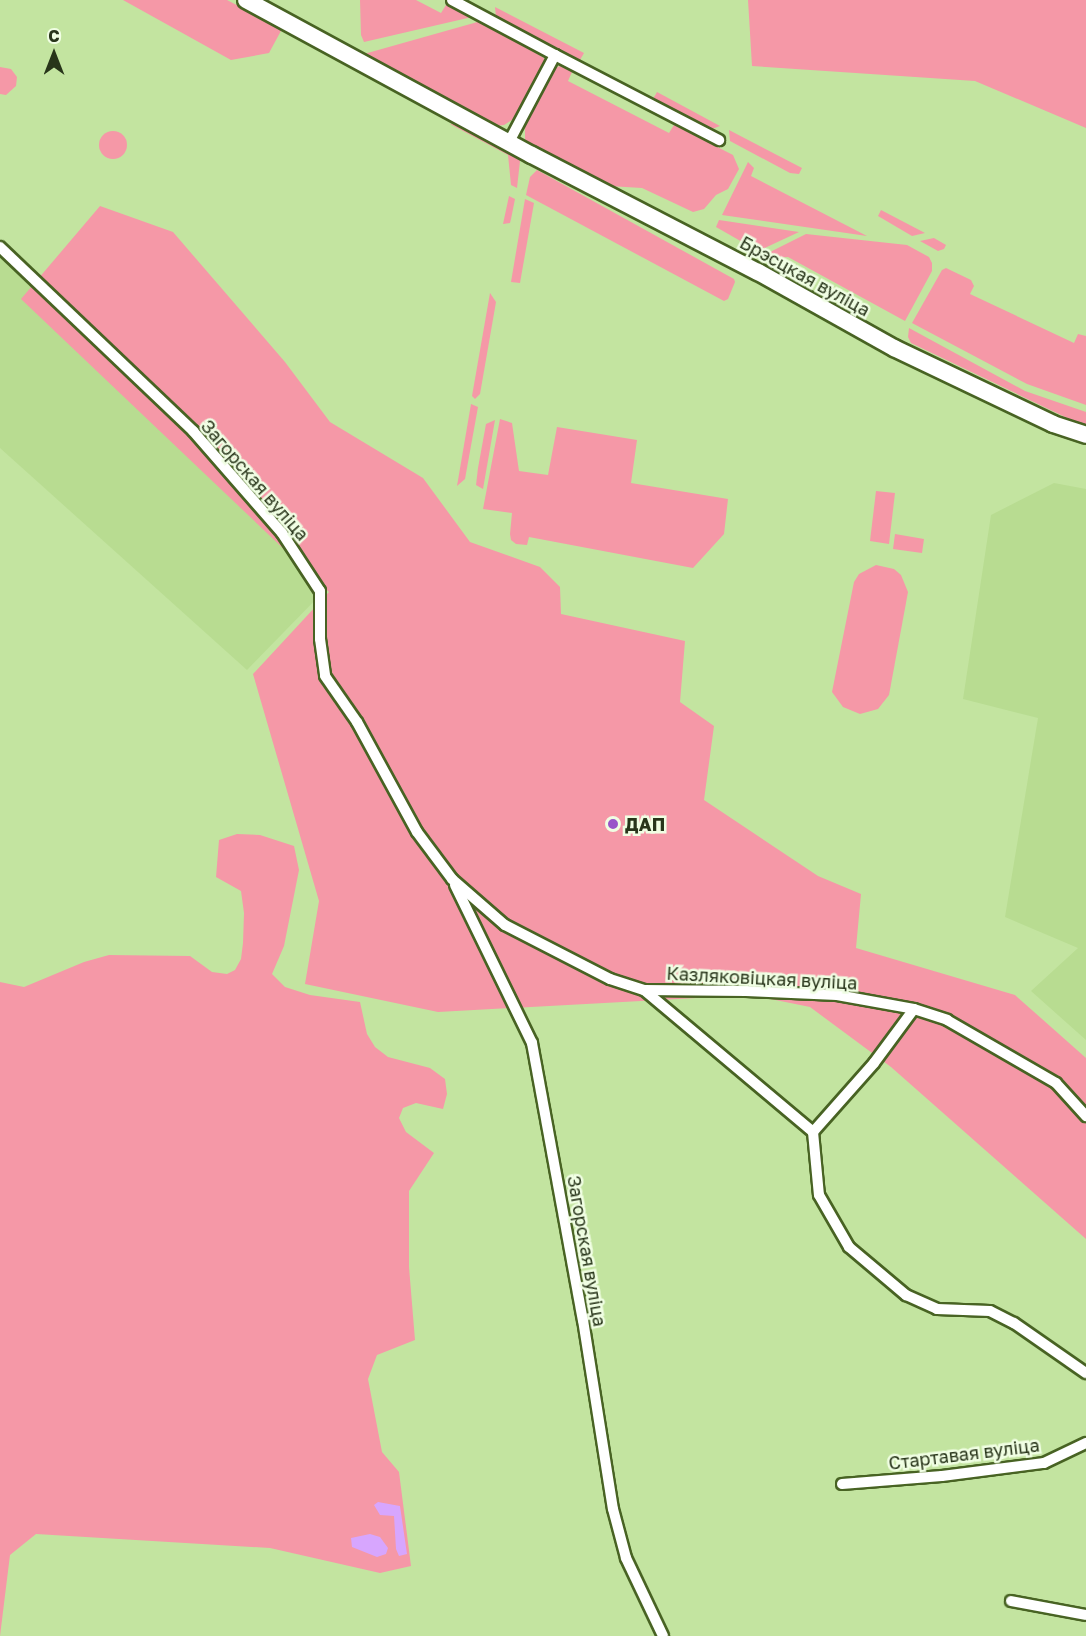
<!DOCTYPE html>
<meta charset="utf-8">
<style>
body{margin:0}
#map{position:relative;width:1086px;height:1636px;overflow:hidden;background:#c3e4a0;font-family:"Golos Text",sans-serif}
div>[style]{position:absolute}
.built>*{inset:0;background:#b8dc91}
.green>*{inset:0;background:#f598a7}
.round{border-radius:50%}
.water>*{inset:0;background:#d7a6fe}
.roads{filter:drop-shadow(2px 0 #486323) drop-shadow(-2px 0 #486323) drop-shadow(0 2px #486323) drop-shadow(0 -2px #486323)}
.street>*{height:10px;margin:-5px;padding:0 5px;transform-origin:5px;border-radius:5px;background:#fff}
.primary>*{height:16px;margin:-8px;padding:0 8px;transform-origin:8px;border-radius:8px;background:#fff}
.dots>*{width:16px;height:16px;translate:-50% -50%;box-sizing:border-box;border:3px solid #f0fee3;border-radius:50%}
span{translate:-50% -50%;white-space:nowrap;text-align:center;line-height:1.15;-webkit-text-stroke:5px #f0fee3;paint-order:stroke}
.street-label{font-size:18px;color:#28351a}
.poi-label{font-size:18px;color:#28351a;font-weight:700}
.left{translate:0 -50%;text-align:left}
.north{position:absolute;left:24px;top:24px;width:60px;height:60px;-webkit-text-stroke:4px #f0fee3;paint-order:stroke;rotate:0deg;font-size:16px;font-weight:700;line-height:24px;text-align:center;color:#28351a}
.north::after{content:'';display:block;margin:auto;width:21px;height:27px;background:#28351a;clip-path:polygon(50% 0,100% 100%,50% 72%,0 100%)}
</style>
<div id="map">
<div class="built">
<div style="clip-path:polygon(0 254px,324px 591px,247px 670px,0 448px)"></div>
<div style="clip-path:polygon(1054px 483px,1086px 489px,1086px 1040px,1031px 991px,1078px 948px,1005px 917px,1038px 718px,963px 699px,991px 515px)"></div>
</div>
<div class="green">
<div style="clip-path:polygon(123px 0,227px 0,282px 29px,269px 53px,231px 60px)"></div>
<div style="clip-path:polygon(360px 0,416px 0,441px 13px,446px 5px,472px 17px,364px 42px,361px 35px)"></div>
<div style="clip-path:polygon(748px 0,1086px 0,1086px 128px,975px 81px,752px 66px)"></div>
<div style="clip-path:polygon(495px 7px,584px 53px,580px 60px,496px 17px)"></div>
<div style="clip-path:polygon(481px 21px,544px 58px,545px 65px,523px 106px,515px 118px,504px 125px,494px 126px,364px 54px)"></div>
<div style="clip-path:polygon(560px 66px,567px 66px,572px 72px,568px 81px,669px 133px,674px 125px,733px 155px,739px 169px,728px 189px,716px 195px,704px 209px,693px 212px,642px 188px,609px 186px,529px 145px,525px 139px,525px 125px,555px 68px)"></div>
<div style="clip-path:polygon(0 67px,11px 69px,17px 77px,16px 86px,6px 95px,0 94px)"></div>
<div style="clip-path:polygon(657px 92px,720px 126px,709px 130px,653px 99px)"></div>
<div style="clip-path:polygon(450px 124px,464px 125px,518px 154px,520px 161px,517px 188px,511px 185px,508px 155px)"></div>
<div style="clip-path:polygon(729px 130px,802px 168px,799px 174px,790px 173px,730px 141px)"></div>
<div class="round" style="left:99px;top:131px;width:28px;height:28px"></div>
<div style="clip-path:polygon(748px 162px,754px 168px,751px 176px,867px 236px,722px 215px)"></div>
<div style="clip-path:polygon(537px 170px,734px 279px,735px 282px,728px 299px,724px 301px,526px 195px,530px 177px)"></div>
<div style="clip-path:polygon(509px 196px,515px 199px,511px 219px,510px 223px,503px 224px)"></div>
<div style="clip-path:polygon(525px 199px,534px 203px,520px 283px,511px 282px)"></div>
<div style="clip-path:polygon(100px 206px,173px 232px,285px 362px,330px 422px,423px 478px,470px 542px,540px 567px,560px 587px,561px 614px,685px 641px,680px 702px,714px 726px,704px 800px,818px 876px,861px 894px,856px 948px,1015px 995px,1086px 1058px,1086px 1239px,891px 1067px,810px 1007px,751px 995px,438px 1012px,305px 984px,319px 901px,253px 674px,329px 592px,21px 299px)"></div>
<div style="clip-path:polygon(881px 210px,925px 233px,912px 236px,878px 216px)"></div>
<div style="clip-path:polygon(719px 220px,799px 232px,758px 251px,716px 227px)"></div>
<div style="clip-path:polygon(806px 234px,907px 245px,929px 257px,932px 263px,932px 271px,905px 321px,788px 257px,775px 258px,766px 254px)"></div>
<div style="clip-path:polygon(934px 238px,946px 245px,944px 249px,938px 251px,920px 241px)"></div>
<div style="clip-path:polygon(946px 268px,971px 280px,974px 286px,970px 294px,1074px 343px,1078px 334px,1086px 336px,1086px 405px,1027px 384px,912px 323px,942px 270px)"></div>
<div style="clip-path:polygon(490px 293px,496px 302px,480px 394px,475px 399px,472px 396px)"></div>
<div style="clip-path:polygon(909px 328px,1025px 391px,1086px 412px,1086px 427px,911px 343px,908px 337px)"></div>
<div style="clip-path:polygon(471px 404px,478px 407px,465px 479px,457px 486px)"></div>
<div style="clip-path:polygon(500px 419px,512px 423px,519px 471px,548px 475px,557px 427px,637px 440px,631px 483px,728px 499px,724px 534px,693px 568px,529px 537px,527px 545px,516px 544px,511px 540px,510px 534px,512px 513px,483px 509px)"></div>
<div style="clip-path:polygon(495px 420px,483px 489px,476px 485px,478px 468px,486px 424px)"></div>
<div style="clip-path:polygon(876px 491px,895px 493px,889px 544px,870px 541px)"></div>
<div style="clip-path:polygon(895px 534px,924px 539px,922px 553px,893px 549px)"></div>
<div style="clip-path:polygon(876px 565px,894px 569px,901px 575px,908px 592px,889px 695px,878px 709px,860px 714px,843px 707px,832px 692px,854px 582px,859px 574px)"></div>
<div style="clip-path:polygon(237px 834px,260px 835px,294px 846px,299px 870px,284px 946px,272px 974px,285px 987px,310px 995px,360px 1002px,367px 1034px,375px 1047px,388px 1057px,430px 1068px,445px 1079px,447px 1094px,443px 1109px,416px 1103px,403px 1108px,399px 1118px,406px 1132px,434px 1153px,409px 1191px,409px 1267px,415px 1340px,377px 1355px,368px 1379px,382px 1452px,399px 1472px,411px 1566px,380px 1573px,270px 1548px,36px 1534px,10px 1555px,0 1636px,0 982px,24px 987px,84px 962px,109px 955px,190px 956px,212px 972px,227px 974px,235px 970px,241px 959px,243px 943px,244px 913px,241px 891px,216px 877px,219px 840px)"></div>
</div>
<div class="water">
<div style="clip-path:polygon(378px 1502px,400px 1506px,407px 1554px,399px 1556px,396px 1549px,394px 1516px,380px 1515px,374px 1505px)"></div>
<div style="clip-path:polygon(370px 1534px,380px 1537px,388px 1548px,386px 1554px,377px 1557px,352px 1547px,351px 1538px)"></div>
</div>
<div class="roads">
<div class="street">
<div style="left:452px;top:0;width:117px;rotate:28.1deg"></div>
<div style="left:555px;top:55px;width:98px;rotate:117.9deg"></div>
<div style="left:555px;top:55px;width:185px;rotate:27.4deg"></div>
<div style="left:0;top:247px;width:267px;rotate:43.6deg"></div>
<div style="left:193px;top:431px;width:135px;rotate:48.9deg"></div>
<div style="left:282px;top:533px;width:69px;rotate:56.8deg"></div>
<div style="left:320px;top:591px;width:48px;rotate:90deg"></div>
<div style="left:320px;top:639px;width:37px;rotate:82deg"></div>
<div style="left:325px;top:676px;width:56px;rotate:55.2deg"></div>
<div style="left:357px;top:722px;width:125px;rotate:61.4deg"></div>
<div style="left:417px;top:832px;width:59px;rotate:53.3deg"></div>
<div style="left:452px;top:879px;width:70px;rotate:41deg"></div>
<div style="left:505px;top:925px;width:118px;rotate:27.2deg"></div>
<div style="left:610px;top:979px;width:36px;rotate:18deg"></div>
<div style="left:644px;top:990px;width:221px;rotate:40deg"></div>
<div style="left:455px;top:885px;width:176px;rotate:64deg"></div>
<div style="left:532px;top:1043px;width:282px;rotate:79.6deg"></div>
<div style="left:583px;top:1320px;width:191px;rotate:81deg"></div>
<div style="left:613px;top:1509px;width:51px;rotate:75.1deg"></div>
<div style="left:626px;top:1558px;width:86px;rotate:64.6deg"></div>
<div style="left:644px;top:990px;width:102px;rotate:0.6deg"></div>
<div style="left:746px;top:991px;width:91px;rotate:2.5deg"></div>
<div style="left:837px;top:995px;width:78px;rotate:10.3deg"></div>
<div style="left:914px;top:1009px;width:35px;rotate:18deg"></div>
<div style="left:947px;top:1020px;width:126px;rotate:30deg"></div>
<div style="left:1056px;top:1083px;width:45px;rotate:47.7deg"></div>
<div style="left:813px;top:1132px;width:63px;rotate:84.6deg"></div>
<div style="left:819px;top:1195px;width:60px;rotate:60deg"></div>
<div style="left:849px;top:1247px;width:75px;rotate:40.1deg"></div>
<div style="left:906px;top:1295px;width:34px;rotate:24deg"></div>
<div style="left:937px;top:1309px;width:53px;rotate:2.2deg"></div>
<div style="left:990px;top:1311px;width:27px;rotate:27deg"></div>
<div style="left:1014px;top:1323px;width:88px;rotate:34.8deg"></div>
<div style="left:813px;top:1132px;width:92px;rotate:-48.5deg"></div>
<div style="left:874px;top:1063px;width:67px;rotate:-53.5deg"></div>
<div style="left:842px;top:1484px;width:100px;rotate:-4.6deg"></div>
<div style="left:942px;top:1476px;width:103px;rotate:-7.3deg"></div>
<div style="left:1044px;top:1463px;width:47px;rotate:-25.5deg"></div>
<div style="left:1011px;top:1601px;width:76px;rotate:10.6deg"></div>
</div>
<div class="primary">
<div style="left:246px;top:0;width:325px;rotate:28.5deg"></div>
<div style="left:532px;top:155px;width:254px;rotate:27.4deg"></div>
<div style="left:758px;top:272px;width:156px;rotate:29.2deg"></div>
<div style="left:894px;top:348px;width:176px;rotate:25.5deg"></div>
<div style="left:1053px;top:424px;width:35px;rotate:18deg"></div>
</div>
</div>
<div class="dots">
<div style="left:613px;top:824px;background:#9954c9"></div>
</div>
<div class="street-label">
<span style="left:805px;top:276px;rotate:29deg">Брэсцкая вуліца</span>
<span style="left:255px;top:480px;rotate:49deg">Загорская вуліца</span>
<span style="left:762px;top:978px;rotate:3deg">Казляковіцкая вуліца</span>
<span style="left:587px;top:1251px;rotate:80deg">Загорская вуліца</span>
<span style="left:964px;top:1454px;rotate:-7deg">Стартавая вуліца</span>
</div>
<div class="poi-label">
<span class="left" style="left:625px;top:824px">ДАП</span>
</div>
<div class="north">С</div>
</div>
